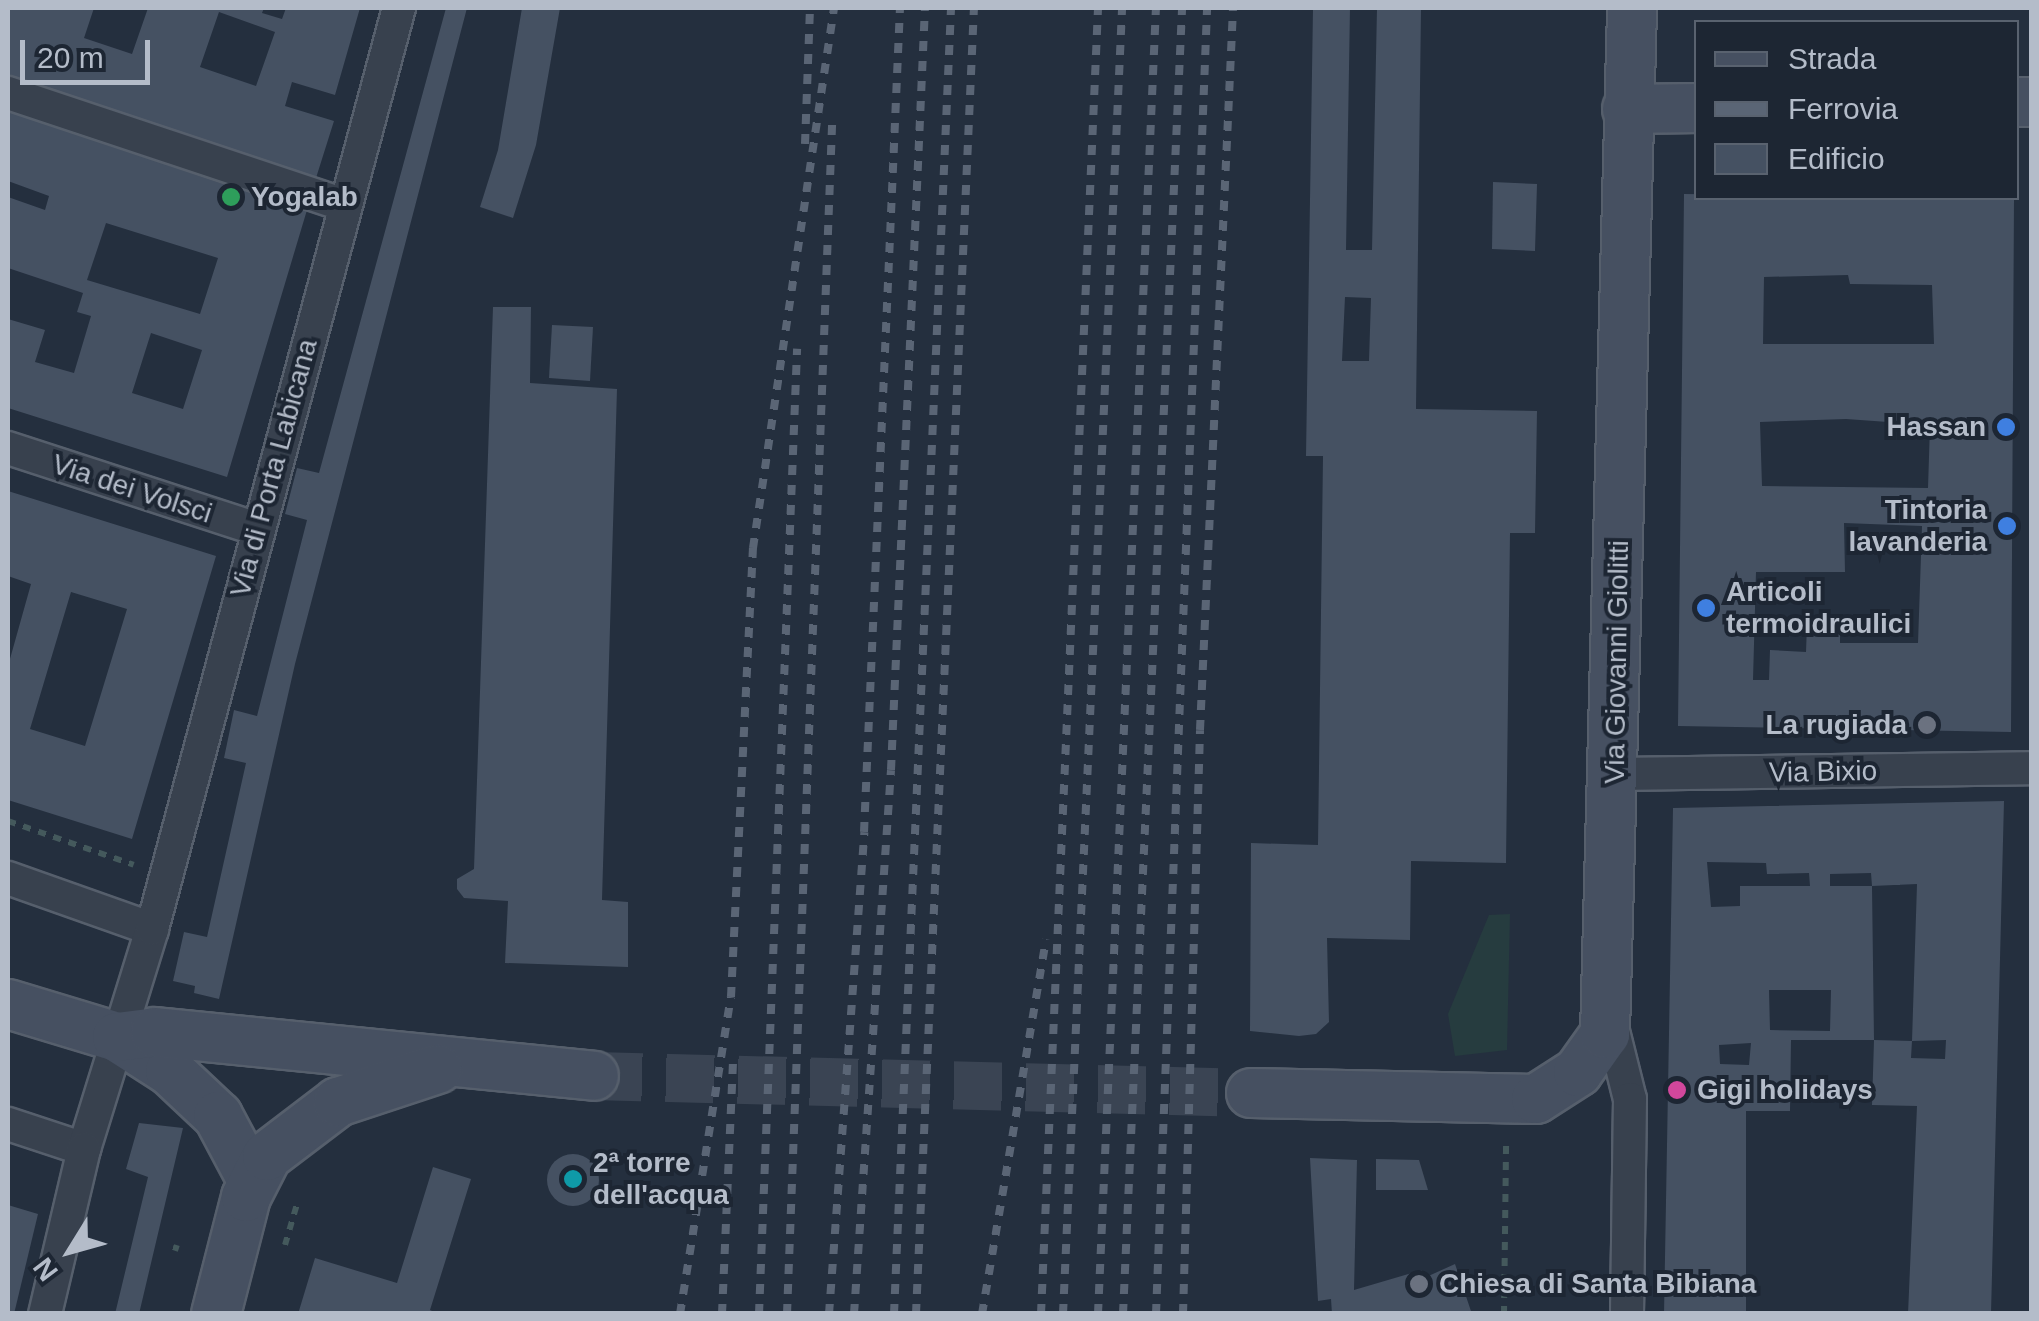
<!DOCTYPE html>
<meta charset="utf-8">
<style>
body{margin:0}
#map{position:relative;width:2039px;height:1321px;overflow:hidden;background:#242f3e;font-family:Helvetica,sans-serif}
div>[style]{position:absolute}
.green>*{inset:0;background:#263c3f}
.building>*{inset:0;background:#455162}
.round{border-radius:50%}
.secondary-tunnel>*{height:48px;margin-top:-24px;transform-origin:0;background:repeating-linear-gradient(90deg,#3a4453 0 48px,transparent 0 72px)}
.path>*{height:6px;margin-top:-3px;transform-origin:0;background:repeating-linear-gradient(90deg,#44595c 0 8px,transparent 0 16px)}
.roads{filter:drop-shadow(2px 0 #565f6c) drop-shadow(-2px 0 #565f6c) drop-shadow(0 2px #565f6c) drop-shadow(0 -2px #565f6c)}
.street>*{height:32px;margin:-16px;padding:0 16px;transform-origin:16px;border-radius:16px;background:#38414e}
.secondary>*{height:48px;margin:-24px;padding:0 24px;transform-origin:24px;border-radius:24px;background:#465061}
.rail>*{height:8px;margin-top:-4px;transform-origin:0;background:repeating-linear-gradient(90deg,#5a6575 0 10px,transparent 0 20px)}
.dots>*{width:28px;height:28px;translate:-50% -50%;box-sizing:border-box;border:5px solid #1d2633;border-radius:50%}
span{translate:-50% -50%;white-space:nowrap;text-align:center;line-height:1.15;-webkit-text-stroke:8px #1d2633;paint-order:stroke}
.poi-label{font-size:28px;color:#b4bcc9;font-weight:700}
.left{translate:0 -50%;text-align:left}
.right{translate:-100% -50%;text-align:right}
.street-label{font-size:28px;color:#b4bcc9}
.frame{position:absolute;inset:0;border:10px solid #b4bcc9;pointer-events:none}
.legend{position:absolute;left:1694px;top:20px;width:325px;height:180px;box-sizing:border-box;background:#1d2633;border:2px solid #59626f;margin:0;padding:12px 18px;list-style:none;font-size:30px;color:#b4bcc9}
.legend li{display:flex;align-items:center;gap:20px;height:50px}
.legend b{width:50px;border:2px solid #59626f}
.north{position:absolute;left:20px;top:1201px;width:100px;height:100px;-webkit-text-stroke:8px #1d2633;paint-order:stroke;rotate:233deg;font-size:28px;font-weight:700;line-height:40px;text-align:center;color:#b4bcc9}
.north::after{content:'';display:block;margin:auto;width:35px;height:45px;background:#b4bcc9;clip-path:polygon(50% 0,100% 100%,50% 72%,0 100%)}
.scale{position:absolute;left:20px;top:40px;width:130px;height:45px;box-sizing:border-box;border:5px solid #b4bcc9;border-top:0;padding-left:12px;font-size:30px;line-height:35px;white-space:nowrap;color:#b4bcc9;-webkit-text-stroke:8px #1d2633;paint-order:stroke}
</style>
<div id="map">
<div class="green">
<div style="clip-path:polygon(1510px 914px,1507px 1050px,1455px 1056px,1448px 1014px,1489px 915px)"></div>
</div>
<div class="building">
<div style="clip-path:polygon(evenodd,8px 8px,94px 8px,84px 38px,132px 54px,148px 8px,264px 8px,262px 13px,282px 19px,286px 8px,360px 8px,335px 95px,292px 82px,285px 106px,334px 121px,316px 178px,8px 76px,8px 8px,219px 12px,275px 32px,256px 86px,200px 67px,219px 12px)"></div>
<div style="clip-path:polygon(446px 8px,467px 8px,295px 664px,219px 999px,194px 993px,195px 986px,173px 981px,184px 932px,207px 937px,246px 763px,224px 758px,234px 710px,257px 716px,307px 520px,285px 514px,297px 468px,319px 473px)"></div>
<div style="clip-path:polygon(522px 8px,560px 8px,536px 145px,513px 218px,480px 207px,498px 150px)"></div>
<div style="clip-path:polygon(evenodd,1313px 8px,1350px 8px,1346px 250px,1372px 250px,1377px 8px,1421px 8px,1416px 409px,1537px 411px,1535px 533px,1510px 533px,1506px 863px,1411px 861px,1410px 940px,1327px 938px,1329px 1022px,1316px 1034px,1299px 1036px,1250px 1031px,1251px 843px,1318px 845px,1323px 456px,1306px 456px,1313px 8px,1345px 297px,1371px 298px,1369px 361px,1342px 361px,1345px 297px)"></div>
<div style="clip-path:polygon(evenodd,8px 110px,307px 210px,227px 477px,8px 408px,8px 319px,45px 330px,35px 362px,74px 373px,91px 316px,77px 312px,83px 293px,8px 268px,8px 197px,45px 210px,49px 196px,8px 181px,8px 110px,106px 223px,218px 258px,200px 314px,87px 280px,106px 223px,8px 110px,151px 333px,202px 350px,183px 409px,132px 393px,151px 333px)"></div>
<div style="clip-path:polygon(1493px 182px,1537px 184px,1535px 251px,1492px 249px)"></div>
<div style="clip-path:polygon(evenodd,1684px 194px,2014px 198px,2011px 732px,1678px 726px,1684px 194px,1848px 275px,1850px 284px,1932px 285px,1934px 344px,1763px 344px,1764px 277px,1848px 275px,1684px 194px,1846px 419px,1930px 425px,1928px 488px,1762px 486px,1760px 422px,1846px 419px,1684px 194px,1844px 523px,1922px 526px,1918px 643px,1840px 643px,1840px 623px,1807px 624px,1806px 652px,1770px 650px,1769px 680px,1753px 680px,1756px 572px,1845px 572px,1844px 523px)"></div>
<div style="clip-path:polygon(493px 307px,531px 307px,530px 383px,617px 389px,602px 900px,628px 902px,628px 967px,505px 963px,508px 901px,464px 898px,457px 889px,457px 879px,474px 869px)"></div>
<div style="clip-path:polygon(552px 325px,593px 327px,590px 381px,549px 378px)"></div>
<div style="clip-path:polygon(evenodd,8px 491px,216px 556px,132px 839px,8px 800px,8px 666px,31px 584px,8px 576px,8px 491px,71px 592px,127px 609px,85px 746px,30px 729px,71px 592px)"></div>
<div style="clip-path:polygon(evenodd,2004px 801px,1991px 1314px,1908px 1314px,1917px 1106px,1872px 1105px,1874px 1040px,1912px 1041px,1911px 1058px,1945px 1059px,1946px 1040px,1912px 1041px,1917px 884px,1872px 886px,1871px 873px,1830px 874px,1830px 886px,1872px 886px,1874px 1040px,1791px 1040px,1790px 1111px,1746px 1111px,1746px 1314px,1664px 1314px,1673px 808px,2004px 801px,1707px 862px,1766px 863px,1767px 874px,1809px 873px,1810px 886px,1740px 886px,1740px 906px,1711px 907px,1707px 862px,2004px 801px,1769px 990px,1831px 990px,1830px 1031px,1770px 1030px,1769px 990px,2004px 801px,1751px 1043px,1749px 1065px,1720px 1064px,1719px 1045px,1751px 1043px)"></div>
<div style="clip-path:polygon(139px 1123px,183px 1128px,139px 1314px,115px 1314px,148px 1177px,126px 1169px)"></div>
<div class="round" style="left:547px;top:1154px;width:52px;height:52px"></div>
<div style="clip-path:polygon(1310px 1158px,1357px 1160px,1354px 1290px,1422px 1270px,1424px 1278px,1455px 1264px,1472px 1314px,1332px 1314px,1331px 1299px,1318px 1301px)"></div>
<div style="clip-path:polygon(1376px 1159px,1419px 1160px,1428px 1190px,1376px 1190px)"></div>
<div style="clip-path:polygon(433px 1167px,471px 1179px,430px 1310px,438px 1314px,298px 1314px,315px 1258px,397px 1283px)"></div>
<div style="clip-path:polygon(8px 1205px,38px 1214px,14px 1314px,8px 1314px)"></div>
</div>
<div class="secondary-tunnel">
<div style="left:594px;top:1076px;width:657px;rotate:1.48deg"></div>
</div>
<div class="path">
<div style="left:8px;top:821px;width:133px;rotate:19.2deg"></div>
<div style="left:285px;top:1245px;width:43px;rotate:-73.7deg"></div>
<div style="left:173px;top:1247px;width:6px;rotate:18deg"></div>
<div style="left:1504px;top:1314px;width:170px;rotate:-89.3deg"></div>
</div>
<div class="roads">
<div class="street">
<div style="left:8px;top:93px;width:355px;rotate:18.4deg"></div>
<div style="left:8px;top:448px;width:263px;rotate:18deg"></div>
<div style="left:1615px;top:774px;width:417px;rotate:-0.8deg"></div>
<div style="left:8px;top:878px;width:153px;rotate:19.5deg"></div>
<div style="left:1610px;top:1019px;width:82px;rotate:76deg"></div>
<div style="left:1630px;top:1099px;width:215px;rotate:90.8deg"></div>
<div style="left:8px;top:1124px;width:80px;rotate:18.2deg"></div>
<div style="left:84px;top:1149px;width:230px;rotate:-72.8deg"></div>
<div style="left:152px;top:929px;width:954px;rotate:-74.99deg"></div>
<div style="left:45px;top:1314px;width:170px;rotate:-76.7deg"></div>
</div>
<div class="secondary">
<div style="left:2016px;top:102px;width:16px"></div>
<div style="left:1627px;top:109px;width:69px;rotate:-0.8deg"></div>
<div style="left:8px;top:1004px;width:114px;rotate:16.8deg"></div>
<div style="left:117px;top:1037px;width:63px;rotate:32.7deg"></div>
<div style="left:170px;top:1071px;width:66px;rotate:43.2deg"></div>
<div style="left:218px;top:1116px;width:72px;rotate:62deg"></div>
<div style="left:117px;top:1037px;width:38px;rotate:-7deg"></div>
<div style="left:155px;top:1032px;width:441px;rotate:5.7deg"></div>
<div style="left:1251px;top:1093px;width:285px;rotate:1.2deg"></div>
<div style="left:1536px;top:1099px;width:50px;rotate:-32.7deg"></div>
<div style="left:1578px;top:1072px;width:47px;rotate:-54.6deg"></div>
<div style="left:1605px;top:1034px;width:1026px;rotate:-88.49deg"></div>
<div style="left:216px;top:1314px;width:121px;rotate:-75.6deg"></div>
<div style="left:246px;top:1197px;width:46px;rotate:-62.9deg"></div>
<div style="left:267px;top:1156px;width:89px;rotate:-37.3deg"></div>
<div style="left:338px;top:1102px;width:105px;rotate:-18.3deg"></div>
</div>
</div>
<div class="rail">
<div style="left:805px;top:144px;width:136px;rotate:-87.9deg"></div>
<div style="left:680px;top:1314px;width:321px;rotate:-80.9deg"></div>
<div style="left:731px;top:997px;width:450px;rotate:-87.2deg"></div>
<div style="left:753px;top:548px;width:546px;rotate:-81.47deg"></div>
<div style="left:722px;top:1314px;width:251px;rotate:-87.5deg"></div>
<div style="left:759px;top:1314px;width:966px;rotate:-87.74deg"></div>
<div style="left:787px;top:1314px;width:1191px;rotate:-87.83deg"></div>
<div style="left:829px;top:1314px;width:483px;rotate:-85.8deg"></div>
<div style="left:864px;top:832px;width:825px;rotate:-87.5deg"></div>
<div style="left:854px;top:1314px;width:545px;rotate:-86.11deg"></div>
<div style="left:891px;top:770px;width:763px;rotate:-87.45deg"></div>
<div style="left:894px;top:1314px;width:1307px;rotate:-87.5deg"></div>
<div style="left:916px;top:1314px;width:1307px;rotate:-87.46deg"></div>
<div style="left:982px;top:1314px;width:380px;rotate:-80.3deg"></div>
<div style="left:1041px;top:1314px;width:1307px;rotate:-87.5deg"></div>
<div style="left:1063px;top:1314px;width:1307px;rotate:-87.41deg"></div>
<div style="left:1098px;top:1314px;width:1307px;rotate:-87.46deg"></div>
<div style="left:1123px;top:1314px;width:1307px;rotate:-87.41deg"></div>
<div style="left:1156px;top:1314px;width:1307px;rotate:-87.76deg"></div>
<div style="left:1183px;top:1314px;width:584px;rotate:-88.33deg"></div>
<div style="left:1200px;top:730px;width:723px;rotate:-87.38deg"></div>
</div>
<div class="dots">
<div style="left:231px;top:197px;background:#2e9e5b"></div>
<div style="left:2006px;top:427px;background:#3f7fe0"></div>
<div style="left:2007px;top:526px;background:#3f7fe0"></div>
<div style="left:1706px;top:608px;background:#3f7fe0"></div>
<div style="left:1927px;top:725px;background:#6b7280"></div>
<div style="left:1677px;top:1090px;background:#d1479c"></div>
<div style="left:573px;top:1179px;background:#0f9aa8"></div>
<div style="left:1419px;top:1284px;background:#6b7280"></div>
</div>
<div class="poi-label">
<span class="left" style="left:251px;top:197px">Yogalab</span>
<span class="right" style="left:1986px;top:427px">Hassan</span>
<span class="right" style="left:1987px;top:526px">Tintoria<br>lavanderia</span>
<span class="left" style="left:1726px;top:608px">Articoli<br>termoidraulici</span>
<span class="right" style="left:1907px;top:725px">La rugiada</span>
<span class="left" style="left:1697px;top:1090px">Gigi holidays</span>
<span class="left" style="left:593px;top:1179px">2ª torre<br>dell'acqua</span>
<span class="left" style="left:1439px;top:1284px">Chiesa di Santa Bibiana</span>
</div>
<div class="street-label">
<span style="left:274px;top:468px;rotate:-75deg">Via di Porta Labicana</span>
<span style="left:132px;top:489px;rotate:18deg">Via dei Volsci</span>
<span style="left:1617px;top:662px;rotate:-89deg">Via Giovanni Giolitti</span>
<span style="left:1823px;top:772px;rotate:-1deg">Via Bixio</span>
</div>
<div class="frame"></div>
<ul class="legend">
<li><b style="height:12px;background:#465061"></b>Strada</li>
<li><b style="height:12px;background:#5a6575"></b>Ferrovia</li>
<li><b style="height:28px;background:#455162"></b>Edificio</li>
</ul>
<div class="north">N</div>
<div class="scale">20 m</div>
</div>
